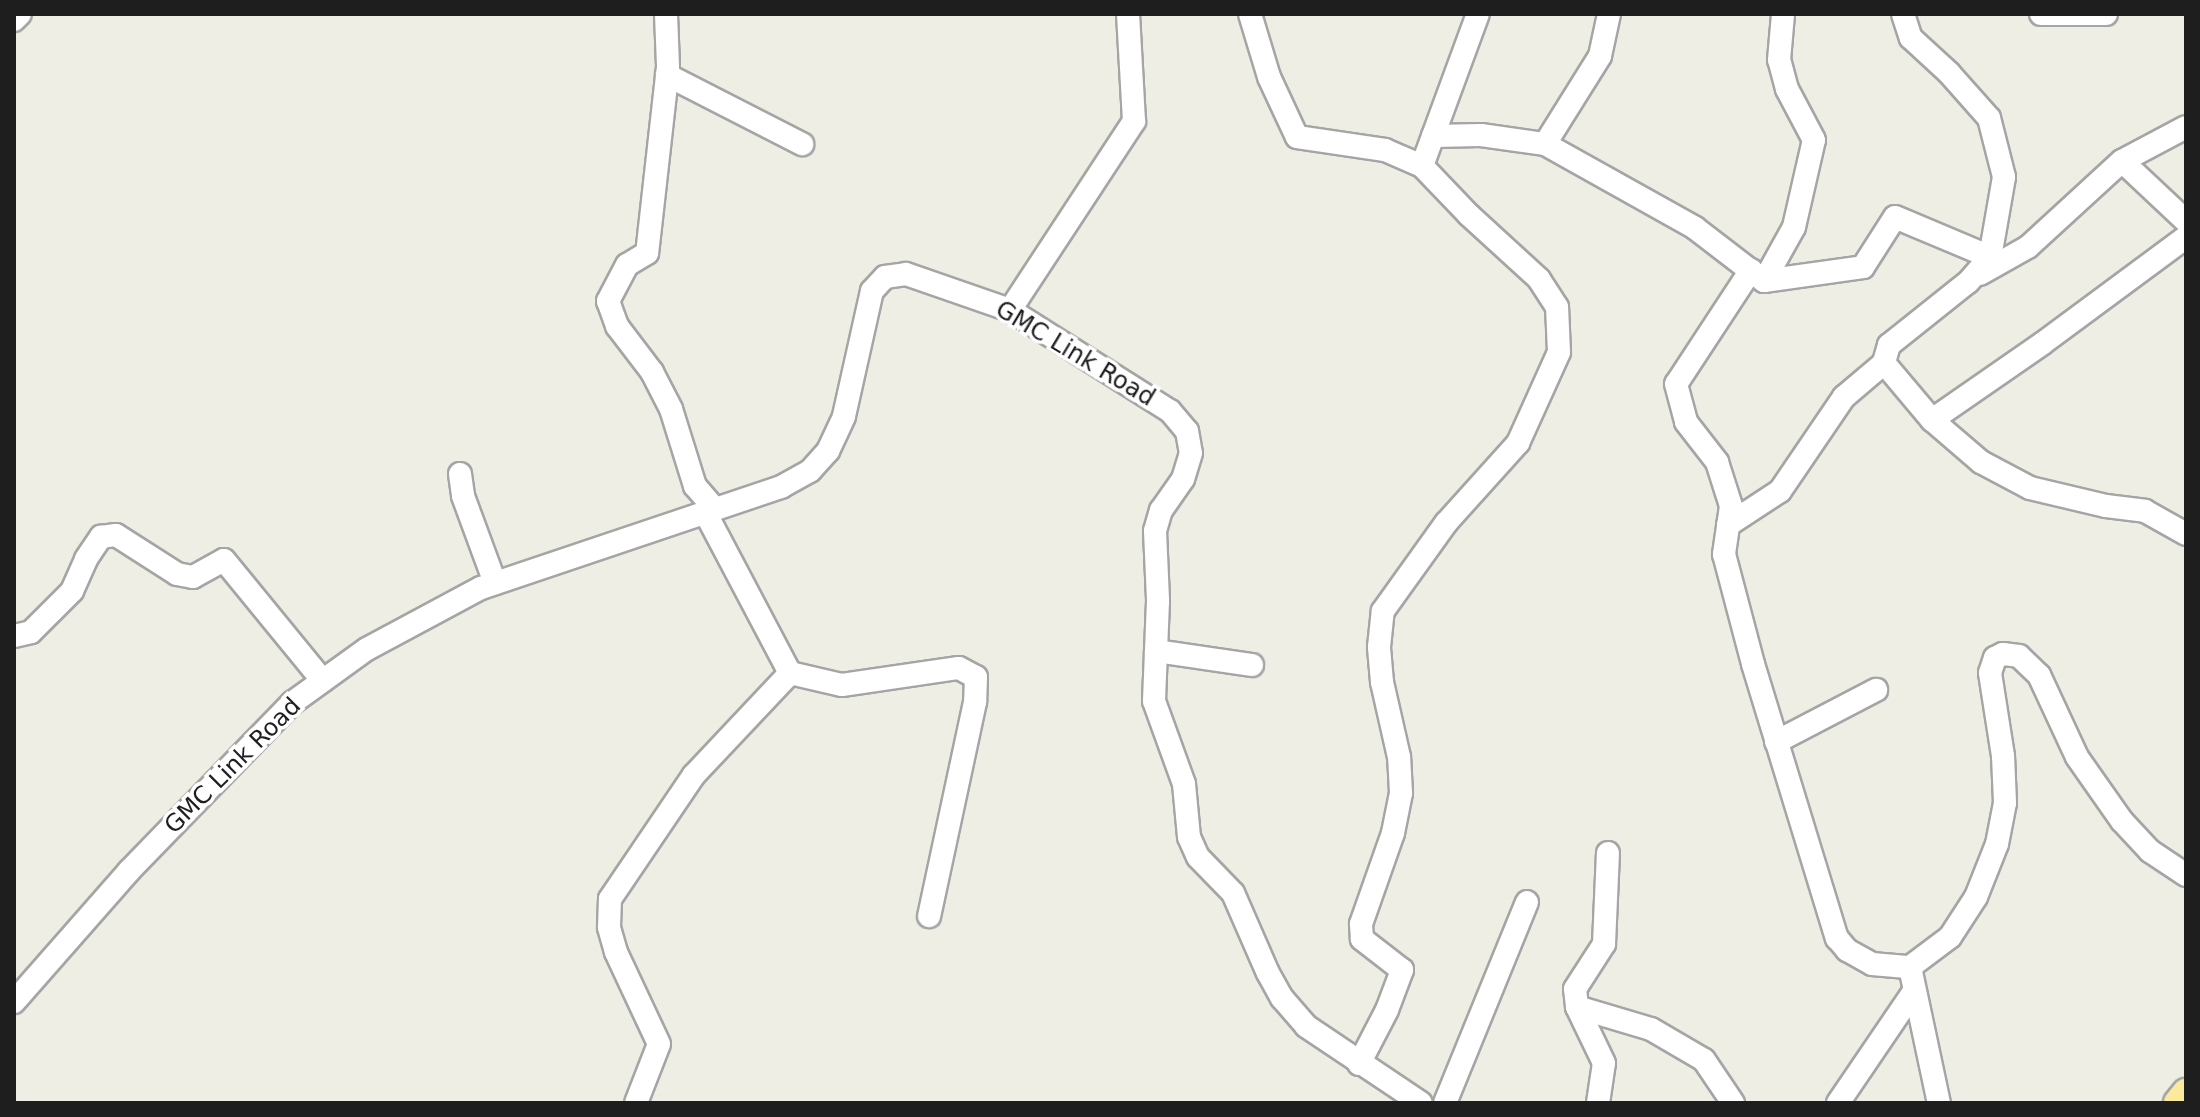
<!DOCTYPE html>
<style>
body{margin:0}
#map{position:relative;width:2200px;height:1117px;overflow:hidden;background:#efeee4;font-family:"DejaVu Sans",sans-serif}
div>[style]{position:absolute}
.roads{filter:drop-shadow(2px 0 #a5a5a5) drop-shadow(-2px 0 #a5a5a5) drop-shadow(0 2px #a5a5a5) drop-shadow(0 -2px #a5a5a5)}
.minor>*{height:22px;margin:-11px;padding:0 11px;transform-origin:11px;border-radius:11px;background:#fff}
.major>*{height:28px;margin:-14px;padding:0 14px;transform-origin:14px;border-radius:14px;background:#fbea9e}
span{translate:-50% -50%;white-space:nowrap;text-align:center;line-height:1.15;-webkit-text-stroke:7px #fff;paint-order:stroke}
.street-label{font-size:24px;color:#1e1e1e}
.frame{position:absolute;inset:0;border:16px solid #1e1e1e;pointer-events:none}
</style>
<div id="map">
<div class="roads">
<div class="minor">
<div style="left:666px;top:14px;width:53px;rotate:87.8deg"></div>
<div style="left:668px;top:67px;width:187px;rotate:96.4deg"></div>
<div style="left:647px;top:253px;width:23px;rotate:149deg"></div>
<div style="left:627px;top:265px;width:41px;rotate:117.8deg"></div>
<div style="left:608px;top:301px;width:27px;rotate:70deg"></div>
<div style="left:617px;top:326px;width:58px;rotate:52.7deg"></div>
<div style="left:652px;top:372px;width:42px;rotate:62.8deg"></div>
<div style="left:671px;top:409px;width:81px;rotate:72.7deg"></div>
<div style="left:695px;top:486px;width:30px;rotate:49deg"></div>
<div style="left:1250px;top:14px;width:66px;rotate:73.2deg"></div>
<div style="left:1269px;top:77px;width:66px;rotate:65deg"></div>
<div style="left:1297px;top:137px;width:89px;rotate:8.4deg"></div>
<div style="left:1385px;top:150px;width:40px;rotate:23.4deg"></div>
<div style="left:1903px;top:14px;width:25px;rotate:72deg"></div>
<div style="left:1911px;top:38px;width:52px;rotate:42.6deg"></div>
<div style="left:1949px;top:73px;width:60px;rotate:48.4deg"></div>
<div style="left:1989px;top:118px;width:61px;rotate:75.7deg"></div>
<div style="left:2004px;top:177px;width:81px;rotate:99.9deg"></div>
<div style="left:1990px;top:257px;width:33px;rotate:131deg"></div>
<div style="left:1968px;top:282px;width:101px;rotate:141.4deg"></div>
<div style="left:1889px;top:345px;width:19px;rotate:106deg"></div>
<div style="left:1884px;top:363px;width:75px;rotate:49.9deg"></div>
<div style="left:1932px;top:420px;width:65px;rotate:40.6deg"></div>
<div style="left:1981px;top:462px;width:55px;rotate:28deg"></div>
<div style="left:2030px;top:488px;width:78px;rotate:13.3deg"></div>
<div style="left:2106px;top:506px;width:39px;rotate:7deg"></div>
<div style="left:2145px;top:511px;width:47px;rotate:29.3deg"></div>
<div style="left:2041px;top:14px;width:65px"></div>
<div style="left:14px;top:20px;width:8px;rotate:-45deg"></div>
<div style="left:667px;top:75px;width:152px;rotate:27.1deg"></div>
<div style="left:1433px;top:136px;width:48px;rotate:-1.2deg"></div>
<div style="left:1481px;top:135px;width:65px;rotate:8deg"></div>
<div style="left:1545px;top:144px;width:172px;rotate:29.2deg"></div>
<div style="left:1695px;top:228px;width:87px;rotate:37.5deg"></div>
<div style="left:1764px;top:281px;width:100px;rotate:-8deg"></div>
<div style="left:1863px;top:267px;width:59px;rotate:-57.4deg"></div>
<div style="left:1895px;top:217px;width:103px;rotate:22.8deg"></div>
<div style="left:1545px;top:144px;width:104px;rotate:-58deg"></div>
<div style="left:1600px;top:56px;width:43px;rotate:-77.9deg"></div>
<div style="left:2122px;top:161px;width:88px;rotate:43.2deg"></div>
<div style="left:1751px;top:270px;width:136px;rotate:123.3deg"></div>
<div style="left:1676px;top:384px;width:39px;rotate:75deg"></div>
<div style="left:1686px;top:422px;width:51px;rotate:52.2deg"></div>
<div style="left:1717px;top:462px;width:46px;rotate:72.3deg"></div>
<div style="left:1731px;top:506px;width:49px;rotate:98.3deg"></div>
<div style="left:1724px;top:554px;width:114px;rotate:75.2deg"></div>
<div style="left:1753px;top:664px;width:287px;rotate:73deg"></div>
<div style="left:1837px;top:938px;width:16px;rotate:50deg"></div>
<div style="left:1847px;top:950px;width:29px;rotate:29deg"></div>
<div style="left:1872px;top:964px;width:38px;rotate:5deg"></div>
<div style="left:1910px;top:967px;width:50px;rotate:-36.9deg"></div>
<div style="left:1950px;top:937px;width:48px;rotate:-57deg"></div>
<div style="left:1976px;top:897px;width:57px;rotate:-68.4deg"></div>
<div style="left:1997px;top:844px;width:42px;rotate:-79deg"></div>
<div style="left:2005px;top:803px;width:47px;rotate:-92.4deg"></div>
<div style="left:2003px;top:756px;width:84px;rotate:-98.9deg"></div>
<div style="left:1990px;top:673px;width:16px;rotate:-72deg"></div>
<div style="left:1995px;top:658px;width:9px;rotate:-27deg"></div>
<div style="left:2003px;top:654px;width:16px;rotate:7deg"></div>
<div style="left:2019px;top:656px;width:28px;rotate:44deg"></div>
<div style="left:2039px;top:675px;width:90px;rotate:65.1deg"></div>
<div style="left:2077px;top:757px;width:78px;rotate:54.9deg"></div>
<div style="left:2122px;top:821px;width:41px;rotate:47deg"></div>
<div style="left:2150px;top:851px;width:43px;rotate:33.7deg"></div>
<div style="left:1980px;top:274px;width:55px;rotate:-29.4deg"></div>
<div style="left:2028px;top:247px;width:127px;rotate:-42.5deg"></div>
<div style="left:2122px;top:161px;width:72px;rotate:-28deg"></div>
<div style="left:1764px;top:281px;width:62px;rotate:-60.9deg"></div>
<div style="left:1794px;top:227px;width:89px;rotate:-77.1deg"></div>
<div style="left:1814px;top:140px;width:58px;rotate:-117.9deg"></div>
<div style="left:1787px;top:89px;width:30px;rotate:-105deg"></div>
<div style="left:1779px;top:60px;width:46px;rotate:-85deg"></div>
<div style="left:1010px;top:310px;width:226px;rotate:-56.7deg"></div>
<div style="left:1134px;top:121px;width:107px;rotate:-93.2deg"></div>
<div style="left:1932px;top:420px;width:135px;rotate:-34.7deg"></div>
<div style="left:2043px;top:343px;width:178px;rotate:-36.5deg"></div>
<div style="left:460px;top:474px;width:22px;rotate:82deg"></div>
<div style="left:463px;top:496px;width:93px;rotate:69.8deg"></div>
<div style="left:705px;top:512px;width:182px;rotate:62.2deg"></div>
<div style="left:790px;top:673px;width:53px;rotate:13deg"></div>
<div style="left:842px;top:685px;width:118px;rotate:-8.3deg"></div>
<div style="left:959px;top:668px;width:19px;rotate:28deg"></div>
<div style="left:976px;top:677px;width:25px;rotate:92deg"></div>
<div style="left:975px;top:702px;width:219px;rotate:102.1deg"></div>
<div style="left:1728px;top:525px;width:62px;rotate:-33.2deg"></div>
<div style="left:1780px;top:491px;width:114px;rotate:-55.8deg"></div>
<div style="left:1844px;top:397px;width:52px;rotate:-40.4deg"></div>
<div style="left:14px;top:636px;width:17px;rotate:-13deg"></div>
<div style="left:31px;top:632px;width:58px;rotate:-45deg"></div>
<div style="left:72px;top:591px;width:35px;rotate:-66deg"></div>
<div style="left:86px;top:559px;width:27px;rotate:-56deg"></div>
<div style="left:101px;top:537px;width:15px;rotate:-8deg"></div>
<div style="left:116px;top:535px;width:72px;rotate:32.6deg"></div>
<div style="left:177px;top:574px;width:16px;rotate:11deg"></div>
<div style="left:193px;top:577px;width:35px;rotate:-29deg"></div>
<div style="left:224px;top:560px;width:156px;rotate:50.7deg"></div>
<div style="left:1156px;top:651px;width:97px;rotate:8.3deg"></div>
<div style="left:1776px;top:742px;width:113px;rotate:-27.5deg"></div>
<div style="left:1910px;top:967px;width:139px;rotate:78deg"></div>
<div style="left:14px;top:1002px;width:174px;rotate:-48.7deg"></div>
<div style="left:129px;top:871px;width:234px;rotate:-45.9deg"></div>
<div style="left:292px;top:703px;width:92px;rotate:-35.8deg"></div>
<div style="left:367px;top:649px;width:129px;rotate:-28.2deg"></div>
<div style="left:481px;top:588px;width:317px;rotate:-18.6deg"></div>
<div style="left:781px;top:487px;width:33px;rotate:-29deg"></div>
<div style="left:810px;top:471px;width:27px;rotate:-48deg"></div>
<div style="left:828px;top:451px;width:38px;rotate:-65deg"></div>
<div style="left:844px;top:416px;width:128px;rotate:-77.4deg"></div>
<div style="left:872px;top:291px;width:19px;rotate:-47deg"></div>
<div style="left:885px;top:277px;width:21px;rotate:-8deg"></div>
<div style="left:906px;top:274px;width:110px;rotate:19.1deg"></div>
<div style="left:1010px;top:310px;width:189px;rotate:32.3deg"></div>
<div style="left:1170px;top:411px;width:26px;rotate:50deg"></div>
<div style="left:1187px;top:431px;width:22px;rotate:80deg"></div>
<div style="left:1191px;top:453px;width:27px;rotate:107deg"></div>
<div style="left:1183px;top:479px;width:38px;rotate:125deg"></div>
<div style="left:1161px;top:510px;width:22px;rotate:106deg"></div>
<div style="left:1155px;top:531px;width:70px;rotate:87.5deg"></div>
<div style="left:1158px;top:601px;width:100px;rotate:92.3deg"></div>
<div style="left:1154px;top:701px;width:88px;rotate:70.1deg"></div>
<div style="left:1184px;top:784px;width:53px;rotate:84.6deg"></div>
<div style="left:1189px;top:837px;width:22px;rotate:66deg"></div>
<div style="left:1198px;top:857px;width:50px;rotate:45.8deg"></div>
<div style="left:1233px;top:893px;width:87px;rotate:66.4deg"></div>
<div style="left:1268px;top:973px;width:29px;rotate:61deg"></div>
<div style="left:1282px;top:998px;width:37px;rotate:49deg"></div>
<div style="left:1306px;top:1026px;width:138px;rotate:33.8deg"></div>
<div style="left:1577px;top:1007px;width:77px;rotate:16.6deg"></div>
<div style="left:1651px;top:1029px;width:61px;rotate:30.3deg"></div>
<div style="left:1704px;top:1060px;width:52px;rotate:56deg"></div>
<div style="left:1359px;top:1064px;width:61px;rotate:-62.6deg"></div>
<div style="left:1387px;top:1010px;width:43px;rotate:-69.4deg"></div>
<div style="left:1402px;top:970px;width:51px;rotate:-142.2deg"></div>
<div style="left:1362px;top:939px;width:15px;rotate:-94deg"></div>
<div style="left:1361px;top:924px;width:96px;rotate:-70.6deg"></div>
<div style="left:1393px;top:833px;width:41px;rotate:-78.7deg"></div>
<div style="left:1401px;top:793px;width:36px;rotate:-93deg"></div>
<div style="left:1399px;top:757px;width:77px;rotate:-102.8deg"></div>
<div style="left:1382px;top:682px;width:35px;rotate:-95deg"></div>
<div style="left:1379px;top:647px;width:36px;rotate:-84deg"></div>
<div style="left:1383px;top:611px;width:108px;rotate:-54.4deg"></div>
<div style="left:1446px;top:523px;width:108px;rotate:-48deg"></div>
<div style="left:1518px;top:443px;width:100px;rotate:-65.7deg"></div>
<div style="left:1559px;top:352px;width:45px;rotate:-92.5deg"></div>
<div style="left:1557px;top:307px;width:33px;rotate:-123deg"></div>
<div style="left:1539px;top:279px;width:95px;rotate:-137.6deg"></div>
<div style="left:1469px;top:215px;width:68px;rotate:-133.8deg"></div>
<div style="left:1422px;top:166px;width:162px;rotate:-69.8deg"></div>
<div style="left:636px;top:1103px;width:63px;rotate:-68.7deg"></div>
<div style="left:659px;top:1044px;width:102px;rotate:-115.1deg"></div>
<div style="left:616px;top:952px;width:26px;rotate:-106deg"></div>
<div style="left:609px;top:927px;width:28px;rotate:-88deg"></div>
<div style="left:610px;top:899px;width:150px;rotate:-55.9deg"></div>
<div style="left:694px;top:775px;width:140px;rotate:-46.7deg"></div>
<div style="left:1445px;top:1103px;width:217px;rotate:-67.8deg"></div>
<div style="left:1598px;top:1103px;width:40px;rotate:-81.5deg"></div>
<div style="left:1604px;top:1063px;width:62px;rotate:-115.7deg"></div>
<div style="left:1577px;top:1007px;width:18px;rotate:-96deg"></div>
<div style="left:1575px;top:989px;width:54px;rotate:-57.2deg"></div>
<div style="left:1604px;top:944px;width:91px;rotate:-87.5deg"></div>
<div style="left:1838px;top:1103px;width:135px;rotate:-55.8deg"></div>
</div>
<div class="major">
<div style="left:2178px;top:1103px;width:13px;rotate:-51deg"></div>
</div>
</div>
<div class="street-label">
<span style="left:1075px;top:354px;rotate:31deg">GMC Link Road</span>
<span style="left:233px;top:766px;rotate:-45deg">GMC Link Road</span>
</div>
<div class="frame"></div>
</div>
